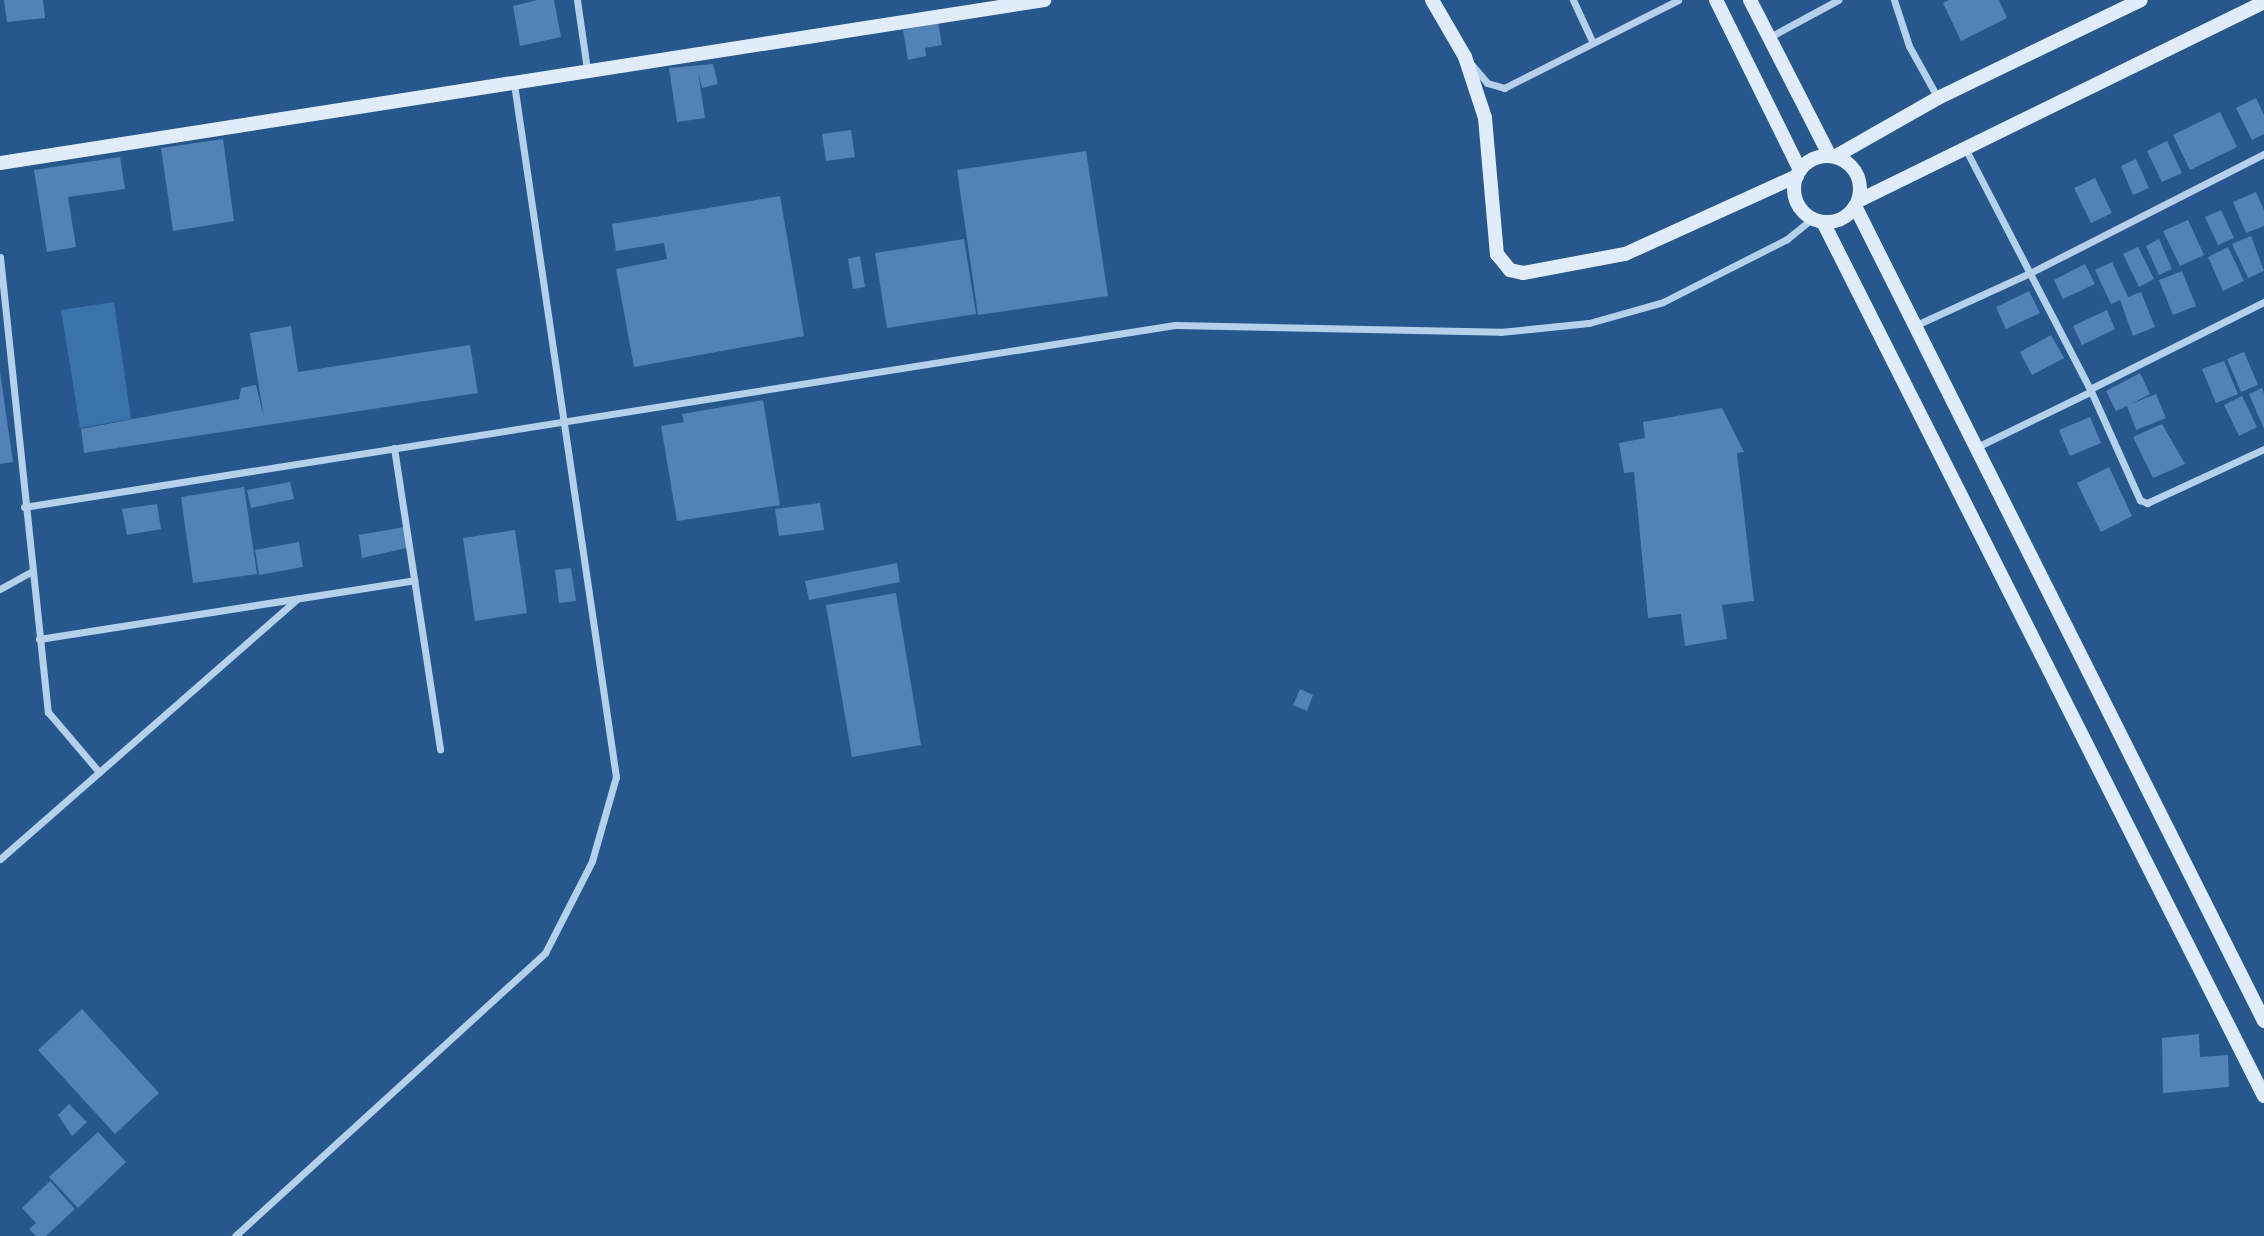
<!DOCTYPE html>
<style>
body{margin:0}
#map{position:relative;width:2264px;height:1236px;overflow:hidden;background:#26578d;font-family:Karla,sans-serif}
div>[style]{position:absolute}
.green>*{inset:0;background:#3a72aa}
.building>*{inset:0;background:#5283b6}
.street>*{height:7px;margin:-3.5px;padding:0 3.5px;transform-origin:3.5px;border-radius:3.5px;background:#b5d0eb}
.secondary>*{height:14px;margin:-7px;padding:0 7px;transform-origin:7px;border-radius:7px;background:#e0ecf9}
.secondary>.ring{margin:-7px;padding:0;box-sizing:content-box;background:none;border:14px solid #e0ecf9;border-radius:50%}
span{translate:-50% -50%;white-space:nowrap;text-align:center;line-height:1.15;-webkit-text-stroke:7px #26578d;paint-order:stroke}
</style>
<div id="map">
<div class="green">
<div style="clip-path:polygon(114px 302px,131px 419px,80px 428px,61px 310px)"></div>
</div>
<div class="building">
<div style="clip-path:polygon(4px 0,43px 0,45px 18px,7px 22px)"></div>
<div style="clip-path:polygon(537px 0,554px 0,561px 37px,520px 46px,513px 6px)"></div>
<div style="clip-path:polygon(1949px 0,1999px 0,2007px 18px,1961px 41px,1943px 3px)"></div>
<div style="clip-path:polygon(938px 23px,942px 45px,925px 48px,926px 56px,908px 60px,903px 30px)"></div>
<div style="clip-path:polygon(713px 64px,718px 84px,702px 88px,698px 72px,705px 118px,677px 122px,669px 68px)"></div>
<div style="clip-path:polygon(2256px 98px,2264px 115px,2264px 134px,2252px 140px,2236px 108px)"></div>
<div style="clip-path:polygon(2220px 112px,2237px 147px,2190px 170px,2173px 135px)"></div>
<div style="clip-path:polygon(851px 130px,855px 157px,826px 161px,822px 134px)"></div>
<div style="clip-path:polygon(223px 139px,234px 221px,173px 231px,161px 148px)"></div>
<div style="clip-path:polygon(2167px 141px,2182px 173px,2162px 182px,2147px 151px)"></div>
<div style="clip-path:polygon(1086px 151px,1108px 296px,978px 315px,957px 170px)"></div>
<div style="clip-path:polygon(120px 157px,125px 189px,68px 197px,76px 247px,47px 252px,34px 170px)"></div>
<div style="clip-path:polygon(2136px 159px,2149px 188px,2133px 195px,2121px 166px)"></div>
<div style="clip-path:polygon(2095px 178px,2112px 213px,2091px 223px,2074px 188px)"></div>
<div style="clip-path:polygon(2256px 192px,2264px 210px,2264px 226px,2246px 233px,2233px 202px)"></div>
<div style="clip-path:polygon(780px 196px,804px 336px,634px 367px,616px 269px,667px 259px,664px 243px,616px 251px,612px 224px)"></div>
<div style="clip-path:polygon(2221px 210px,2234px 238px,2218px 245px,2205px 217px)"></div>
<div style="clip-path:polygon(2188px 220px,2204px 255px,2180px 266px,2163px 231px)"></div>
<div style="clip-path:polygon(2251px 236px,2264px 271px,2248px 278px,2232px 244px)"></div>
<div style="clip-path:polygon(964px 239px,976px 314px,887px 328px,875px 253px)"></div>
<div style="clip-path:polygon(2159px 239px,2172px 269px,2159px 275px,2146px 246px)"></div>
<div style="clip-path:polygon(2138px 247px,2154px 279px,2139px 287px,2123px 254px)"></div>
<div style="clip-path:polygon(2228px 247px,2244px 281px,2223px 291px,2208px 257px)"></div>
<div style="clip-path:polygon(860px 256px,865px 287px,853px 289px,848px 259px)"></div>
<div style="clip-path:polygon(2112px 262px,2128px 297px,2141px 292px,2155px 327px,2133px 336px,2120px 300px,2111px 304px,2095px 270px)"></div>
<div style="clip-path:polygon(2085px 264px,2095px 284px,2063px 299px,2054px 280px)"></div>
<div style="clip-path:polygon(2182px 271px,2196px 306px,2173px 315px,2159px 280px)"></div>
<div style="clip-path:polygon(2029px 291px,2040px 313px,2006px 329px,1996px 307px)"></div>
<div style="clip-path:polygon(2107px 310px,2115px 329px,2082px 345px,2073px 326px)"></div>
<div style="clip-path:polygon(291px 326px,298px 372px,470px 345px,478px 393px,84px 453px,81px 429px,239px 399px,241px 388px,256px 385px,264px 417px,250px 333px)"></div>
<div style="clip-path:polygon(2051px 335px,2064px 358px,2032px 375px,2020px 352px)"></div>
<div style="clip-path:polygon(2244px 352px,2258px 385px,2241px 392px,2227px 359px)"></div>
<div style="clip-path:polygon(2224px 361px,2238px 394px,2216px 403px,2202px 369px)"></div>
<div style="clip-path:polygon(0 372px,13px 462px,0 464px)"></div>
<div style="clip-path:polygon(2140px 373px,2150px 394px,2131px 404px,2156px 394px,2166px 418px,2136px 430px,2127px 406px,2116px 411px,2106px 391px)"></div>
<div style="clip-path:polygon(2262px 388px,2264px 394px,2264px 429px,2249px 394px)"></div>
<div style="clip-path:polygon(2242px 396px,2257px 427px,2239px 436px,2224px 405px)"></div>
<div style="clip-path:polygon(763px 400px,780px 505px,677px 521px,661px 426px,684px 422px,682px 414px)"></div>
<div style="clip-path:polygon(1722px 408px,1744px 452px,1737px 453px,1754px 601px,1722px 605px,1727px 639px,1685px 646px,1681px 614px,1648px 618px,1634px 472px,1624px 473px,1619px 443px,1645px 438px,1643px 422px)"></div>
<div style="clip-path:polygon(2090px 417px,2101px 443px,2070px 456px,2059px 430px)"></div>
<div style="clip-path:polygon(2162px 424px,2185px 464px,2153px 478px,2133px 437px)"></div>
<div style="clip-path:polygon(2109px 467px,2132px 516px,2101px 532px,2077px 483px)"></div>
<div style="clip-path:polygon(290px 482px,294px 499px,251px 508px,247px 490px)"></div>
<div style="clip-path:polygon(244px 487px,257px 574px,193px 583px,181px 497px)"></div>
<div style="clip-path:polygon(820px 503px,824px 530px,779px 536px,775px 509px)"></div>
<div style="clip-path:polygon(157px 504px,161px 529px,127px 535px,122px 509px)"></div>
<div style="clip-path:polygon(404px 527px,407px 548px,362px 558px,359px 535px)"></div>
<div style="clip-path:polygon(515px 530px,527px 613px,475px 621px,463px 538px)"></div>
<div style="clip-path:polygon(299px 542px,303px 567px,259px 575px,255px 550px)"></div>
<div style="clip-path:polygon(897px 563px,900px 582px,809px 600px,805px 581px)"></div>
<div style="clip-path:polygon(571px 568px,576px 601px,559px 603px,555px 570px)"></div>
<div style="clip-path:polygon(896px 593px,921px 745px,852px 757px,826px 605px)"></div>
<div style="clip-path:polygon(1300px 689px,1313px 695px,1307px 711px,1293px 705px)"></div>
<div style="clip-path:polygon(82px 1009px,159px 1093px,115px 1134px,38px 1050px)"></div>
<div style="clip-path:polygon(2199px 1034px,2200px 1057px,2228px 1055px,2229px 1087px,2163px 1093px,2162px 1038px)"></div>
<div style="clip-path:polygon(69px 1104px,87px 1122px,72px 1136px,58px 1115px)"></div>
<div style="clip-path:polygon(98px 1132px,126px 1162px,78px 1208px,49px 1177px)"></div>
<div style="clip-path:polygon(50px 1181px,75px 1209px,46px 1236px,36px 1236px,29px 1229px,36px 1223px,22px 1208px)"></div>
</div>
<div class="street">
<div style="left:577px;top:0;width:70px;rotate:81.8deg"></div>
<div style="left:1573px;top:0;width:47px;rotate:65.1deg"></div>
<div style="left:1894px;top:0;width:48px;rotate:71.9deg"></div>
<div style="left:1909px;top:46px;width:60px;rotate:60.9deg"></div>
<div style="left:1768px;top:38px;width:80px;rotate:-28.5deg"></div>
<div style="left:1472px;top:65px;width:23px;rotate:50deg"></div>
<div style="left:1487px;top:83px;width:18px;rotate:16deg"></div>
<div style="left:1504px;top:88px;width:195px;rotate:-26.8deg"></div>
<div style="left:1965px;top:148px;width:271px;rotate:62.6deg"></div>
<div style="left:2090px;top:389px;width:122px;rotate:65.8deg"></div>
<div style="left:2140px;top:500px;width:8px;rotate:23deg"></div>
<div style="left:2147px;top:503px;width:129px;rotate:-24.8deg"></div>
<div style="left:0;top:257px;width:458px;rotate:84deg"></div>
<div style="left:48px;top:712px;width:79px;rotate:49.6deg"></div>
<div style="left:1914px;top:326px;width:128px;rotate:-24.6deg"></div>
<div style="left:2030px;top:273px;width:263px;rotate:-27deg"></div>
<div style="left:2090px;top:389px;width:195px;rotate:-26.6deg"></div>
<div style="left:1977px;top:447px;width:126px;rotate:-26deg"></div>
<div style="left:394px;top:448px;width:305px;rotate:81.3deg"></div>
<div style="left:24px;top:507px;width:1165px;rotate:-8.99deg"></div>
<div style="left:1175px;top:325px;width:325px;rotate:1.2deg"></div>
<div style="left:1500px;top:332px;width:89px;rotate:-5.8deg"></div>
<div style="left:1589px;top:323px;width:77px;rotate:-15.8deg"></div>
<div style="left:1663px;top:302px;width:139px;rotate:-26.9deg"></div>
<div style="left:1787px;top:239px;width:32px;rotate:-39deg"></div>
<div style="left:0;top:589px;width:37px;rotate:-29deg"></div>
<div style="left:39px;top:639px;width:380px;rotate:-8.9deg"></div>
<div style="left:0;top:859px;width:395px;rotate:-41.2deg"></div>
<div style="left:235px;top:1236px;width:420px;rotate:-42.4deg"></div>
<div style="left:545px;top:953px;width:103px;rotate:-62.9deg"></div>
<div style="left:592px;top:861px;width:87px;rotate:-74.1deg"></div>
<div style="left:616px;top:777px;width:700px;rotate:-98.37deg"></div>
</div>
<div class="secondary">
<div style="left:1432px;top:0;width:66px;rotate:59.9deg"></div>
<div style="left:1465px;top:57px;width:64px;rotate:71.8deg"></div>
<div style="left:1485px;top:118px;width:137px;rotate:85deg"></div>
<div style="left:1497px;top:254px;width:21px;rotate:51deg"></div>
<div style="left:1510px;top:270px;width:13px;rotate:13deg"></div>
<div style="left:1523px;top:273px;width:104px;rotate:-10.6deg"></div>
<div style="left:1625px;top:254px;width:189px;rotate:-24.4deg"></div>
<div style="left:1716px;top:0;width:190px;rotate:63.7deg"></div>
<div style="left:1750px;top:0;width:175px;rotate:62.9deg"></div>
<div class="ring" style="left:1794px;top:156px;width:52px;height:52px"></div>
<div style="left:1836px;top:156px;width:117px;rotate:-29.6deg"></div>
<div style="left:1938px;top:98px;width:225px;rotate:-25.8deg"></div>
<div style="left:0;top:163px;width:1057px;rotate:-8.87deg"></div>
<div style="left:1858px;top:201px;width:452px;rotate:-26.1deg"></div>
<div style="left:1855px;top:206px;width:912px;rotate:63.35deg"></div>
<div style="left:1823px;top:222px;width:979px;rotate:63.23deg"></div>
</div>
</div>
